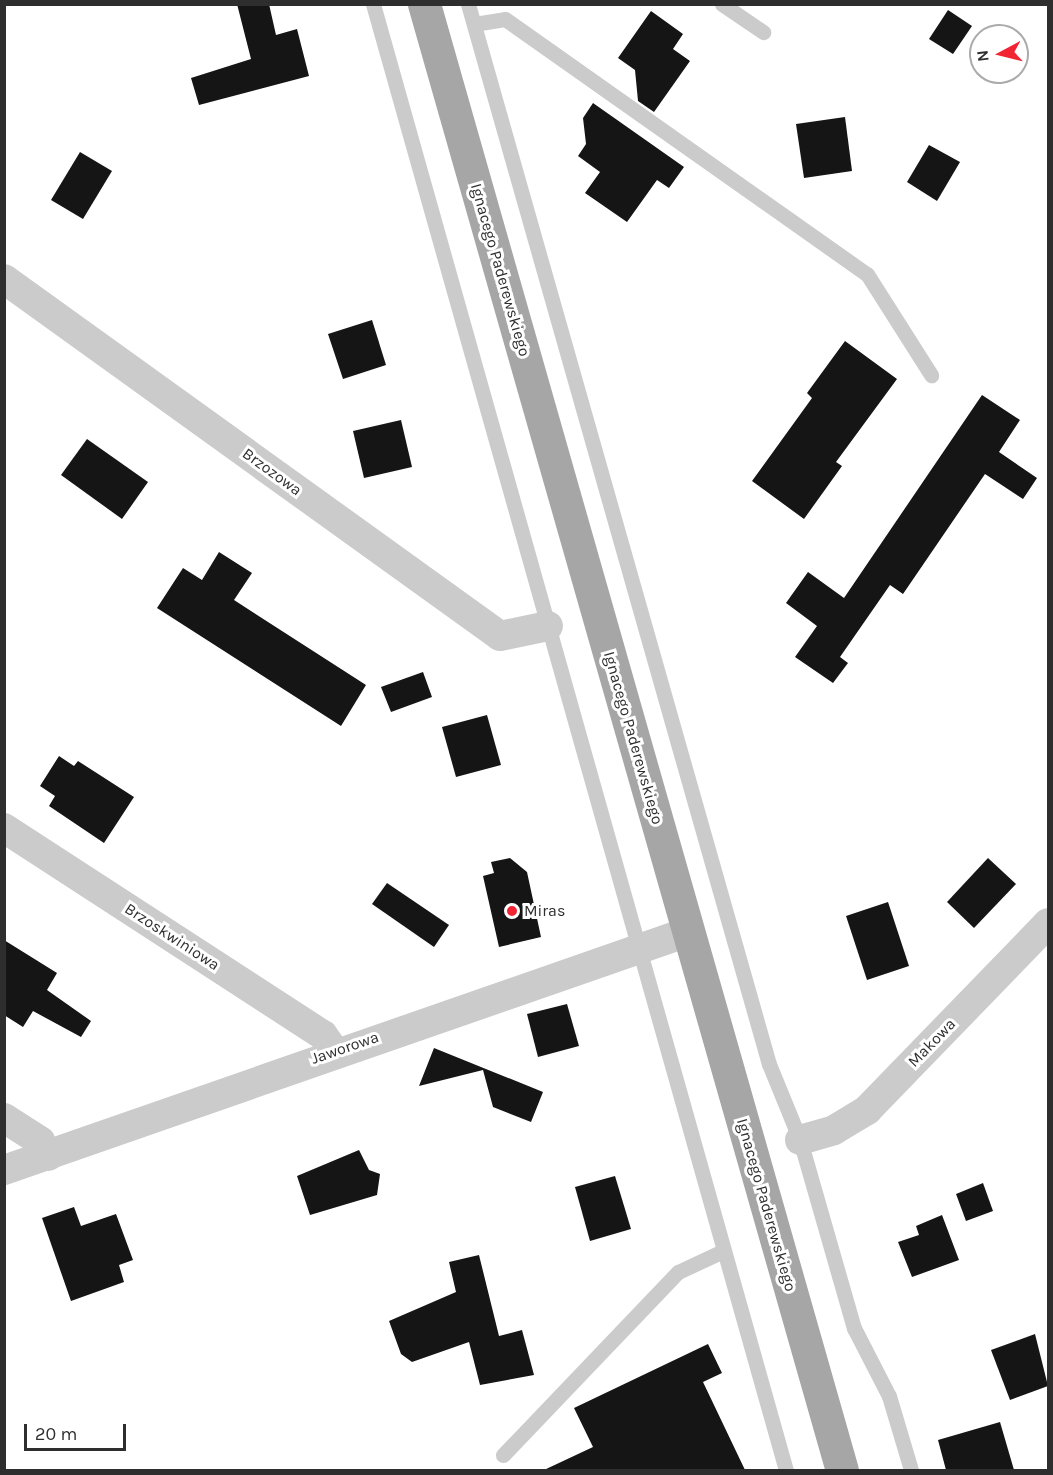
<!DOCTYPE html>
<style>
body{margin:0}
#map{position:relative;width:1053px;height:1475px;overflow:hidden;background:#fff;font-family:Karla,sans-serif}
div>[style]{position:absolute}
.building>*{inset:0;background:#151515}
.lane>*{height:15px;margin:-7.5px;padding:0 7.5px;transform-origin:7.5px;border-radius:7.5px;background:#cbcbcb}
.street>*{height:30px;margin:-15px;padding:0 15px;transform-origin:15px;border-radius:15px;background:#cbcbcb}
.primary>*{height:33px;margin:-16.5px;padding:0 16.5px;transform-origin:16.5px;border-radius:16.5px;background:#a6a6a6}
.dots>*{width:16px;height:16px;translate:-50% -50%;box-sizing:border-box;border:3px solid #fff;border-radius:50%}
span{translate:-50% -50%;white-space:nowrap;text-align:center;line-height:1.15;-webkit-text-stroke:6px #fff;paint-order:stroke}
.street-label{font-size:16px;color:#2e2e2e}
.poi-label{font-size:16px;color:#2e2e2e}
.left{translate:0 -50%;text-align:left}
.frame{position:absolute;inset:0;border:6px solid #2e2e2e;pointer-events:none}
.north{position:absolute;left:969px;top:24px;width:60px;height:60px;box-sizing:border-box;background:#fff;border:2px solid #ababab;border-radius:50%;rotate:263deg;font-size:16px;font-weight:700;line-height:24px;text-align:center;color:#2e2e2e}
.north::after{content:'';display:block;margin:auto;width:21px;height:27px;background:#f22332;clip-path:polygon(50% 0,100% 100%,50% 72%,0 100%)}
.scale{position:absolute;left:24px;top:1424px;width:102px;height:27px;box-sizing:border-box;border:3px solid #2e2e2e;border-top:0;padding-left:8px;font-size:18px;line-height:21px;white-space:nowrap;color:#2e2e2e;-webkit-text-stroke:4px #fff;paint-order:stroke}
</style>
<div id="map">
<div class="building">
<div style="clip-path:polygon(237px 4px,269px 4px,276px 35px,297px 29px,309px 76px,199px 105px,191px 78px,251px 59px)"></div>
<div style="clip-path:polygon(948px 10px,972px 26px,953px 54px,929px 39px)"></div>
<div style="clip-path:polygon(651px 11px,683px 34px,673px 49px,690px 61px,654px 112px,638px 101px,635px 70px,618px 58px)"></div>
<div style="clip-path:polygon(593px 103px,684px 167px,669px 188px,657px 180px,627px 222px,585px 193px,600px 172px,578px 156px,586px 144px,583px 118px)"></div>
<div style="clip-path:polygon(845px 117px,852px 171px,804px 178px,796px 124px)"></div>
<div style="clip-path:polygon(929px 145px,960px 162px,937px 201px,907px 182px)"></div>
<div style="clip-path:polygon(80px 152px,112px 171px,83px 219px,51px 200px)"></div>
<div style="clip-path:polygon(372px 320px,386px 365px,343px 379px,328px 334px)"></div>
<div style="clip-path:polygon(845px 341px,897px 379px,836px 462px,842px 466px,804px 519px,752px 481px,812px 398px,807px 393px)"></div>
<div style="clip-path:polygon(982px 395px,1020px 420px,999px 452px,1037px 478px,1023px 499px,985px 474px,903px 594px,890px 585px,840px 657px,848px 663px,833px 683px,795px 657px,817px 626px,786px 603px,808px 572px,844px 598px)"></div>
<div style="clip-path:polygon(401px 420px,412px 467px,364px 478px,353px 431px)"></div>
<div style="clip-path:polygon(87px 439px,148px 482px,122px 519px,61px 475px)"></div>
<div style="clip-path:polygon(219px 552px,252px 573px,234px 600px,366px 685px,341px 726px,157px 608px,183px 568px,202px 580px)"></div>
<div style="clip-path:polygon(423px 672px,432px 697px,391px 712px,381px 687px)"></div>
<div style="clip-path:polygon(487px 715px,501px 765px,456px 777px,442px 727px)"></div>
<div style="clip-path:polygon(59px 756px,74px 766px,78px 761px,134px 797px,104px 843px,49px 806px,55px 796px,40px 786px)"></div>
<div style="clip-path:polygon(510px 858px,527px 872px,541px 937px,499px 947px,483px 876px,494px 873px,491px 862px)"></div>
<div style="clip-path:polygon(988px 858px,1016px 884px,974px 928px,947px 902px)"></div>
<div style="clip-path:polygon(387px 883px,449px 925px,434px 947px,372px 904px)"></div>
<div style="clip-path:polygon(888px 902px,909px 966px,867px 980px,846px 916px)"></div>
<div style="clip-path:polygon(4px 940px,57px 973px,47px 990px,91px 1021px,81px 1037px,33px 1011px,23px 1027px,4px 1015px)"></div>
<div style="clip-path:polygon(567px 1004px,579px 1046px,538px 1057px,527px 1014px)"></div>
<div style="clip-path:polygon(434px 1048px,543px 1092px,531px 1122px,493px 1107px,483px 1070px,419px 1086px)"></div>
<div style="clip-path:polygon(359px 1150px,369px 1170px,380px 1174px,377px 1195px,310px 1215px,297px 1176px)"></div>
<div style="clip-path:polygon(615px 1176px,631px 1229px,590px 1241px,575px 1187px)"></div>
<div style="clip-path:polygon(983px 1183px,993px 1211px,966px 1221px,956px 1194px)"></div>
<div style="clip-path:polygon(74px 1207px,81px 1226px,116px 1214px,133px 1260px,119px 1265px,124px 1282px,71px 1301px,42px 1218px)"></div>
<div style="clip-path:polygon(942px 1215px,959px 1260px,912px 1277px,898px 1242px,919px 1235px,916px 1226px)"></div>
<div style="clip-path:polygon(479px 1255px,499px 1336px,522px 1330px,534px 1375px,480px 1385px,469px 1342px,412px 1362px,401px 1354px,389px 1321px,456px 1292px,449px 1262px)"></div>
<div style="clip-path:polygon(1035px 1334px,1048px 1386px,1010px 1400px,991px 1350px)"></div>
<div style="clip-path:polygon(708px 1344px,722px 1373px,703px 1382px,745px 1470px,544px 1470px,593px 1447px,574px 1408px)"></div>
<div style="clip-path:polygon(1000px 1422px,1014px 1470px,946px 1470px,938px 1440px)"></div>
</div>
<div class="lane">
<div style="left:373px;top:4px;width:1523px;rotate:74.27deg"></div>
<div style="left:468px;top:4px;width:1102px;rotate:74.15deg"></div>
<div style="left:769px;top:1064px;width:82px;rotate:67.8deg"></div>
<div style="left:800px;top:1140px;width:196px;rotate:74deg"></div>
<div style="left:854px;top:1328px;width:76px;rotate:62.8deg"></div>
<div style="left:889px;top:1396px;width:77px;rotate:73.4deg"></div>
<div style="left:722px;top:4px;width:50px;rotate:34.3deg"></div>
<div style="left:474px;top:24px;width:31px;rotate:-9deg"></div>
<div style="left:505px;top:19px;width:443px;rotate:35.2deg"></div>
<div style="left:867px;top:274px;width:120px;rotate:57.6deg"></div>
<div style="left:503px;top:1455px;width:253px;rotate:-46.3deg"></div>
<div style="left:678px;top:1272px;width:50px;rotate:-25deg"></div>
</div>
<div class="street">
<div style="left:4px;top:279px;width:611px;rotate:35.74deg"></div>
<div style="left:500px;top:636px;width:49px;rotate:-11.8deg"></div>
<div style="left:4px;top:828px;width:380px;rotate:33deg"></div>
<div style="left:323px;top:1035px;width:19px;rotate:55deg"></div>
<div style="left:4px;top:1118px;width:43px;rotate:32.6deg"></div>
<div style="left:40px;top:1141px;width:17px;rotate:62deg"></div>
<div style="left:800px;top:1140px;width:35px;rotate:-16deg"></div>
<div style="left:834px;top:1130px;width:39px;rotate:-31deg"></div>
<div style="left:867px;top:1110px;width:260px;rotate:-45.9deg"></div>
<div style="left:4px;top:1170px;width:724px;rotate:-19.19deg"></div>
</div>
<div class="primary">
<div style="left:424px;top:4px;width:1524px;rotate:74.09deg"></div>
</div>
<div class="dots">
<div style="left:512px;top:911px;background:#f22332"></div>
</div>
<div class="street-label">
<span style="left:500px;top:270px;rotate:74deg">Ignacego Paderewskiego</span>
<span style="left:272px;top:472px;rotate:36deg">Brzozowa</span>
<span style="left:633px;top:738px;rotate:74deg">Ignacego Paderewskiego</span>
<span style="left:172px;top:937px;rotate:33deg">Brzoskwiniowa</span>
<span style="left:932px;top:1043px;rotate:-46deg">Makowa</span>
<span style="left:345px;top:1048px;rotate:-19deg">Jaworowa</span>
<span style="left:766px;top:1205px;rotate:74deg">Ignacego Paderewskiego</span>
</div>
<div class="poi-label">
<span class="left" style="left:524px;top:911px">Miras</span>
</div>
<div class="frame"></div>
<div class="north">N</div>
<div class="scale">20 m</div>
</div>
